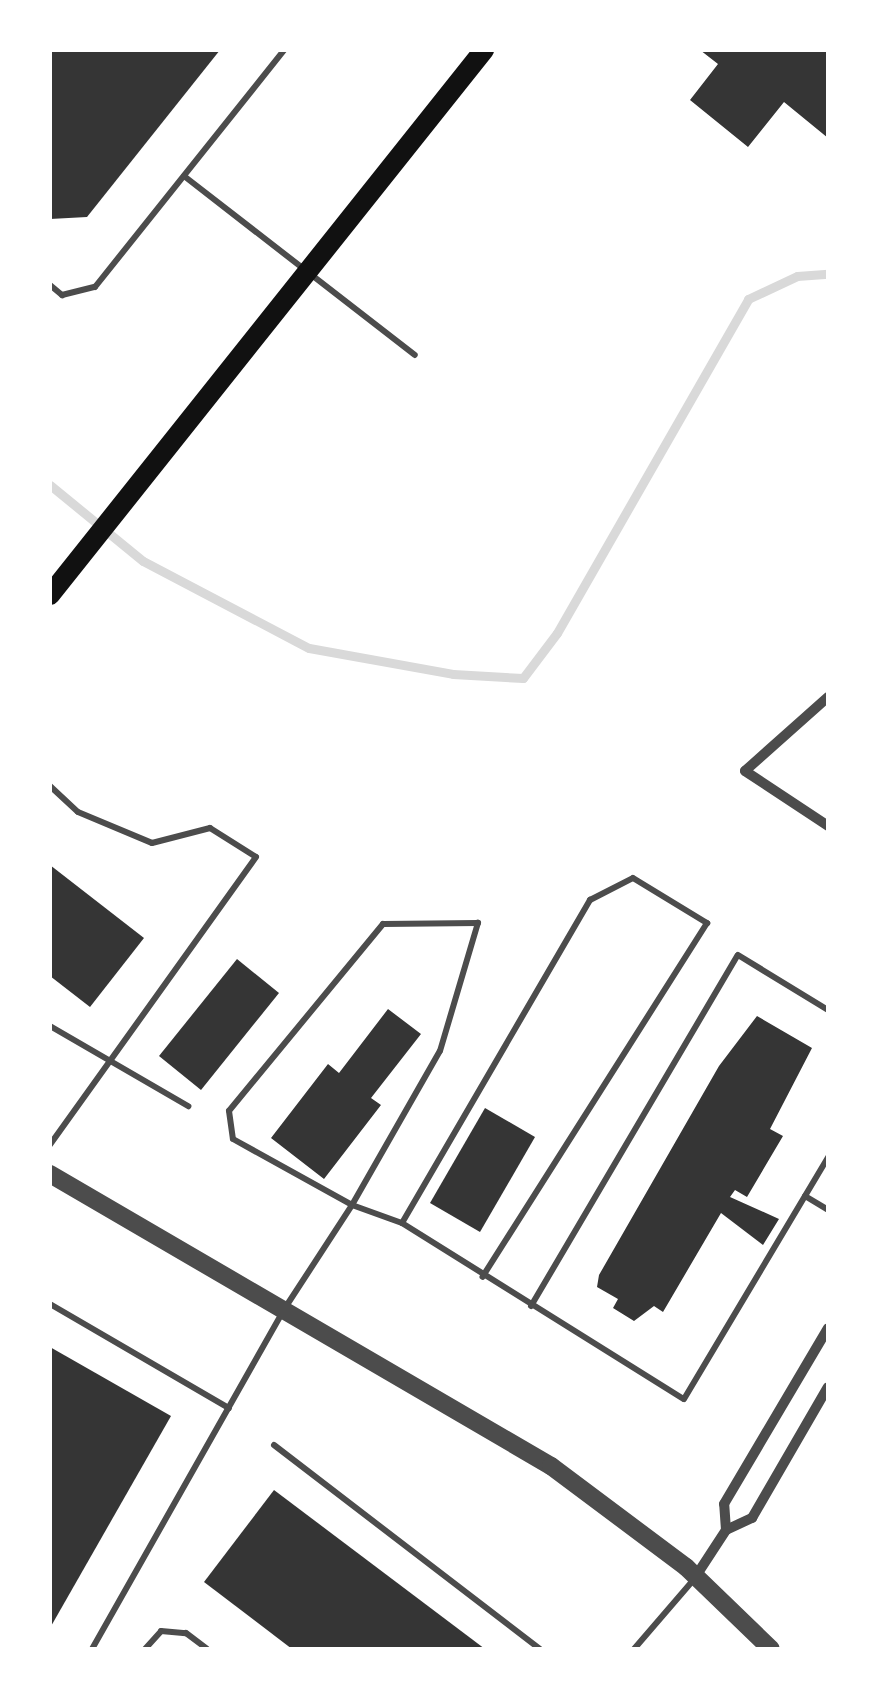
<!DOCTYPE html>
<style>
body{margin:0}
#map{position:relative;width:878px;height:1699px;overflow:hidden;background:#fff;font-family:Manrope,sans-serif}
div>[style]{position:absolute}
.stream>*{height:9px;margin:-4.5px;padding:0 4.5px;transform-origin:4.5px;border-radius:4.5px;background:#d9d9d9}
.building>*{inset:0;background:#353535}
.service>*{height:6px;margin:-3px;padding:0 3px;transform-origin:3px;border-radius:3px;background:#4c4c4c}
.minor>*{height:10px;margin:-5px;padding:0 5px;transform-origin:5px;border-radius:5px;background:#4c4c4c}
.tertiary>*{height:18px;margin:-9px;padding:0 9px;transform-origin:9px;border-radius:9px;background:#4c4c4c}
.secondary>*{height:20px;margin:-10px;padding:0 10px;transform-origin:10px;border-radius:10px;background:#111}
span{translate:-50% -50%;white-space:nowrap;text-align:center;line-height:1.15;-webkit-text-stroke:9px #fff;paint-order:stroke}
.frame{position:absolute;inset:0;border:52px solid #fff;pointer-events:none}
</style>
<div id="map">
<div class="stream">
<div style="left:50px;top:485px;width:120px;rotate:39.3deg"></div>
<div style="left:143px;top:561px;width:187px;rotate:27.7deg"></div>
<div style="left:309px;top:648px;width:146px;rotate:10.2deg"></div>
<div style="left:453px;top:674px;width:70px;rotate:3.3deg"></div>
<div style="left:523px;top:678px;width:56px;rotate:-52.9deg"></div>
<div style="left:557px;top:633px;width:385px;rotate:-60.2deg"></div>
<div style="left:748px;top:299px;width:54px;rotate:-25.1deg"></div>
<div style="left:797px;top:276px;width:31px;rotate:-4deg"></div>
</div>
<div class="building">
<div style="clip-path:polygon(50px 50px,220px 50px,87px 217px,50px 219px)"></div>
<div style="clip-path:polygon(700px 50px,828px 50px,828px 138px,784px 102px,748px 147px,690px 100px,718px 64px)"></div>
<div style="clip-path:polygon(50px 865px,144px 938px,90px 1007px,50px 976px)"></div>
<div style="clip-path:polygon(237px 959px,279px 993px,201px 1090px,159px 1056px)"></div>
<div style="clip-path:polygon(388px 1009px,421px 1034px,371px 1098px,381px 1105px,324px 1179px,271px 1138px,328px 1064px,339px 1073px)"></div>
<div style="clip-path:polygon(757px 1016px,812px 1048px,770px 1129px,783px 1136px,747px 1197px,735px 1190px,730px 1197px,779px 1219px,763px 1245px,721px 1213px,663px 1312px,654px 1306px,634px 1321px,613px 1308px,618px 1299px,597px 1287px,599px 1275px,719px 1066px)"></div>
<div style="clip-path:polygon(485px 1108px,535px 1137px,480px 1232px,430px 1203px)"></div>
<div style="clip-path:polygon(50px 1347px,171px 1416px,50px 1628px)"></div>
<div style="clip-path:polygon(274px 1490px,485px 1649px,292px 1649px,204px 1582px)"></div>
</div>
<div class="service">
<div style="left:184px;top:176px;width:292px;rotate:37.8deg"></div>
<div style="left:50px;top:285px;width:16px;rotate:40deg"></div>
<div style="left:62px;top:295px;width:34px;rotate:-14deg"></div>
<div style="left:95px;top:287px;width:303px;rotate:-51.4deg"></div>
<div style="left:50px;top:786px;width:38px;rotate:43deg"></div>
<div style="left:78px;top:812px;width:80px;rotate:22.7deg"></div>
<div style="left:152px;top:843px;width:60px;rotate:-14.5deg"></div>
<div style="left:210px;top:828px;width:54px;rotate:32.2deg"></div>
<div style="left:256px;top:857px;width:354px;rotate:125.6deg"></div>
<div style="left:50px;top:1026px;width:160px;rotate:30.1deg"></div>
<div style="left:805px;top:1196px;width:27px;rotate:31deg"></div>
<div style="left:402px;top:1223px;width:374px;rotate:-59.8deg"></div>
<div style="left:590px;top:900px;width:48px;rotate:-27.1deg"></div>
<div style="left:633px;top:878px;width:87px;rotate:31.3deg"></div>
<div style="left:707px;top:923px;width:419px;rotate:122.4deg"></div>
<div style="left:50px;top:1304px;width:207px;rotate:30.2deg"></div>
<div style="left:531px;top:1306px;width:407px;rotate:-59.5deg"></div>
<div style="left:738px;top:955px;width:105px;rotate:31.4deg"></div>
<div style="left:274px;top:1445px;width:335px;rotate:37.5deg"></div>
<div style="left:92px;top:1649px;width:388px;rotate:-60.5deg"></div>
<div style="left:283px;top:1311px;width:126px;rotate:-56.9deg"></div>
<div style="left:352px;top:1205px;width:177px;rotate:-60.3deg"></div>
<div style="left:440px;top:1051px;width:134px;rotate:-73.5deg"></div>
<div style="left:478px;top:923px;width:95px;rotate:179.4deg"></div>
<div style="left:383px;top:924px;width:242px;rotate:129.5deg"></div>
<div style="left:229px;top:1111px;width:28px;rotate:82deg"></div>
<div style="left:233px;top:1139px;width:136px;rotate:29deg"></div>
<div style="left:352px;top:1205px;width:53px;rotate:19.8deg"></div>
<div style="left:402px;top:1223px;width:332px;rotate:32deg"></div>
<div style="left:684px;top:1399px;width:282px;rotate:-59.2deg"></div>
<div style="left:145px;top:1649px;width:24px;rotate:-48deg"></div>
<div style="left:161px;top:1631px;width:25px;rotate:5deg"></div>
<div style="left:186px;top:1633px;width:26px;rotate:37deg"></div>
<div style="left:634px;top:1649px;width:95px;rotate:-49.3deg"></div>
</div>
<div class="minor">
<div style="left:828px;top:697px;width:111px;rotate:138.3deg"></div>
<div style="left:745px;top:771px;width:100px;rotate:33.5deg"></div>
<div style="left:726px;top:1530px;width:26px;rotate:-94deg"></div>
<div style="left:724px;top:1504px;width:204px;rotate:-59.4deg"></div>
<div style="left:696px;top:1576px;width:55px;rotate:-56.9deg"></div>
<div style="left:726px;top:1530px;width:29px;rotate:-25deg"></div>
<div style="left:752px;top:1518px;width:151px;rotate:-59.9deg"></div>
</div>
<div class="tertiary">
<div style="left:50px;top:1174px;width:580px;rotate:30.24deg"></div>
<div style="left:551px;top:1466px;width:169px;rotate:36.8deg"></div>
<div style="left:686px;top:1567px;width:118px;rotate:44deg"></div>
</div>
<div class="secondary">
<div style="left:50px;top:595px;width:697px;rotate:-51.47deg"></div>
</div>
<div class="frame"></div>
</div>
